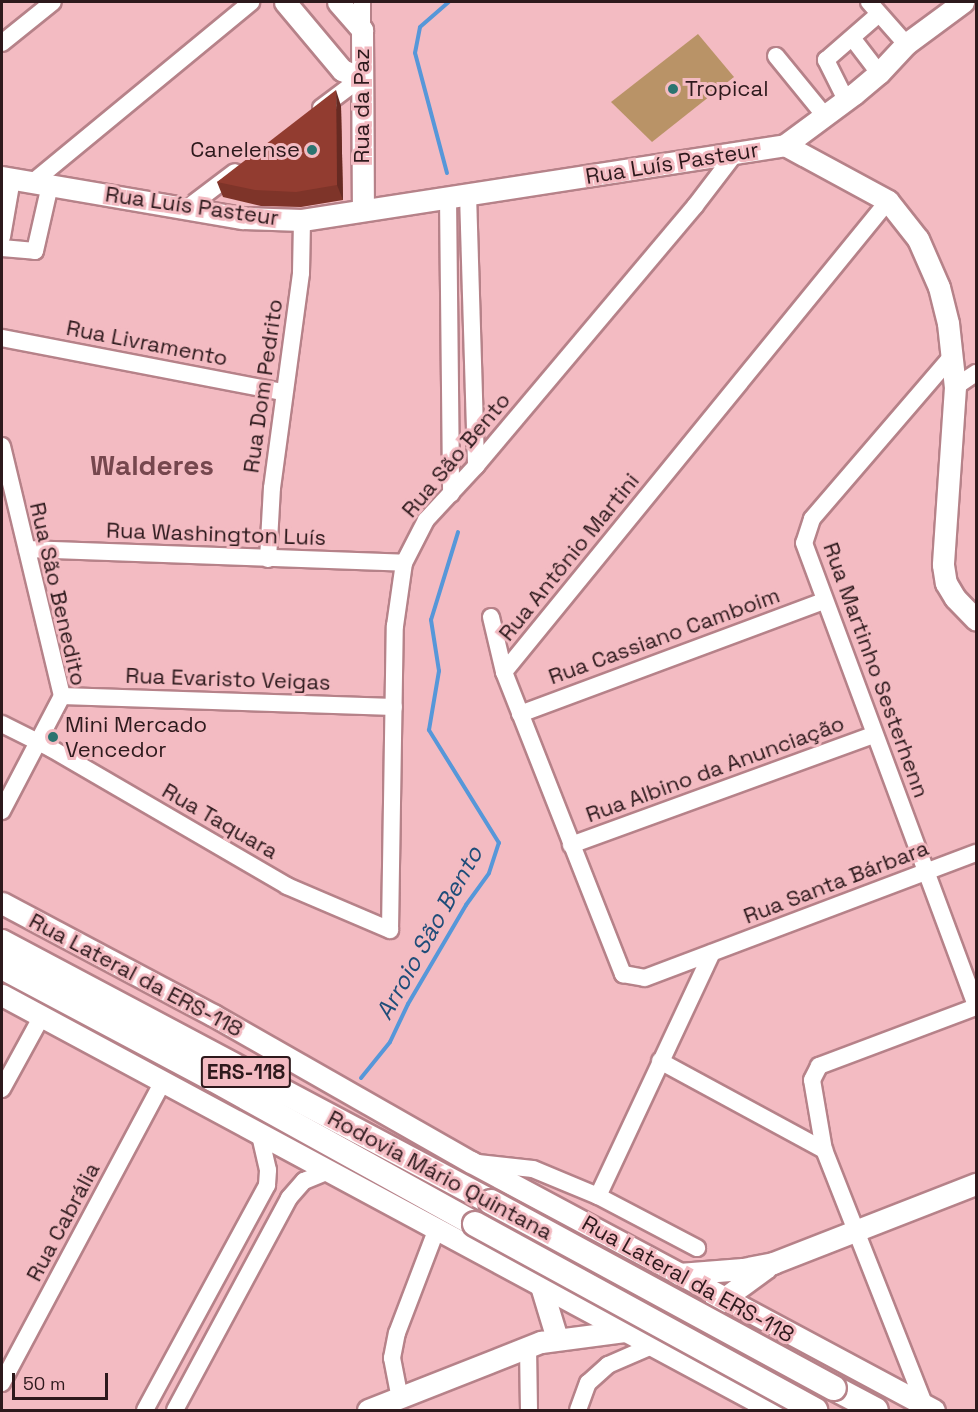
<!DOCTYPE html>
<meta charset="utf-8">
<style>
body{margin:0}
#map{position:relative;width:978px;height:1412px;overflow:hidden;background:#f3bbc2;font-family:"Space Grotesk",sans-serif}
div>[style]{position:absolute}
.green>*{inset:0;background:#b99367}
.stream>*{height:4px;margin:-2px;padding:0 2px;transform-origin:2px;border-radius:2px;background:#5697d9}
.roads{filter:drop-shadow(2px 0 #b68289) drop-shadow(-2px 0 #b68289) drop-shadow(0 2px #b68289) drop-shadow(0 -2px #b68289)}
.minor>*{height:16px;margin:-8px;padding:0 8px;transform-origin:8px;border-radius:8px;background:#fff}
.major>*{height:21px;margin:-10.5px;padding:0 10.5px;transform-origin:10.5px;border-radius:10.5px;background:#fff}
.highway>*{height:24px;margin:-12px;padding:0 12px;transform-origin:12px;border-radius:12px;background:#fff}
.bridges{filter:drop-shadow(2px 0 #b68289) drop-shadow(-2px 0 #b68289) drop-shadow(0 2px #b68289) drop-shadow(0 -2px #b68289)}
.highway-bridge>*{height:24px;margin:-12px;padding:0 12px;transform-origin:12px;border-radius:12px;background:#fff}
.wall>*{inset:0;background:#7e3429}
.shaded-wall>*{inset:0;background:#662a22}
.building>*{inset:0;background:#923c30}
.dots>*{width:16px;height:16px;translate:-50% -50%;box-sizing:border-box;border:3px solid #f3bbc2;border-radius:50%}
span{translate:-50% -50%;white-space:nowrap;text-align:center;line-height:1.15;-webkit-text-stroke:6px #f3bbc2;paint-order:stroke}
.shield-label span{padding:2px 4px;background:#f3bbc2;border:2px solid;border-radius:4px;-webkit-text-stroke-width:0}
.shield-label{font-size:21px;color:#2d191c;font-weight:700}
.poi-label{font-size:22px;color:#2d191c}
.left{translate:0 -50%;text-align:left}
.right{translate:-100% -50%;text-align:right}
.street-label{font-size:22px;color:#2d191c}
.water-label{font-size:24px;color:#1f4d79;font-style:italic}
.district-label{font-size:28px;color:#76474e;font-weight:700}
.frame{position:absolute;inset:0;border:3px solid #2d191c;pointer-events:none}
.scale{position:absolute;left:12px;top:1373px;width:96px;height:27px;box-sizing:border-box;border:3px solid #2d191c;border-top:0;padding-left:8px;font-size:18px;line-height:21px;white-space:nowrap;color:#2d191c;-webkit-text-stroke:4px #f3bbc2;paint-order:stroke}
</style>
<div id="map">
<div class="green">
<div style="clip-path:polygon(698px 34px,734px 77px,652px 142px,611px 102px)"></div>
</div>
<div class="stream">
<div style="left:447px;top:173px;width:124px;rotate:-104.9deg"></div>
<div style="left:415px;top:53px;width:26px;rotate:-79deg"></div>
<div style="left:420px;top:27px;width:38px;rotate:-41deg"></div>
<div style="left:361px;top:1078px;width:46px;rotate:-51.1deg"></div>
<div style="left:390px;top:1042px;width:42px;rotate:-64.7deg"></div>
<div style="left:408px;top:1004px;width:115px;rotate:-59.6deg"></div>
<div style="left:466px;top:905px;width:39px;rotate:-54deg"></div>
<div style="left:489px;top:873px;width:32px;rotate:-72deg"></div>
<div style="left:499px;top:843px;width:133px;rotate:-121.8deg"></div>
<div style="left:429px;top:730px;width:60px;rotate:-80.4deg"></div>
<div style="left:439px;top:671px;width:52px;rotate:-98.9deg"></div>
<div style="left:431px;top:620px;width:92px;rotate:-72.9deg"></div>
</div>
<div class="roads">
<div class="minor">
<div style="left:869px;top:2px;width:56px;rotate:48.6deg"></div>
<div style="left:362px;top:30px;width:28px;rotate:-90deg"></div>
<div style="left:853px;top:39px;width:43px;rotate:52.6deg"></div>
<div style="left:2px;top:43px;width:65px;rotate:-38.8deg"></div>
<div style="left:776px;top:56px;width:77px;rotate:50.8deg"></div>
<div style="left:846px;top:100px;width:45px;rotate:-116.6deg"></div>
<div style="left:826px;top:60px;width:70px;rotate:-41deg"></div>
<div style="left:321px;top:108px;width:50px;rotate:-36.9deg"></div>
<div style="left:33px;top:182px;width:283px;rotate:-39.5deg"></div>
<div style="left:468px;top:194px;width:272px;rotate:88.3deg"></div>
<div style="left:448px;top:197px;width:297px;rotate:89.4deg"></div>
<div style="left:186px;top:209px;width:61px;rotate:-37.1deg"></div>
<div style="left:2px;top:237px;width:59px;rotate:-80.2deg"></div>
<div style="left:2px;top:248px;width:33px;rotate:5deg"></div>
<div style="left:35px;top:251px;width:68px;rotate:-77.2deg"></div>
<div style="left:2px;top:338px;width:286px;rotate:10.9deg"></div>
<div style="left:952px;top:356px;width:215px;rotate:130.7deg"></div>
<div style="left:812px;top:519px;width:25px;rotate:108deg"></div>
<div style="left:804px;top:543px;width:493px;rotate:69.6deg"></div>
<div style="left:955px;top:387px;width:25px;rotate:-34deg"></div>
<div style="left:2px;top:446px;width:257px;rotate:76.5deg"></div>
<div style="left:62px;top:696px;width:130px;rotate:117.6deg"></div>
<div style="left:27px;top:549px;width:377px;rotate:2.1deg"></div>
<div style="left:268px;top:559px;width:71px;rotate:-86.8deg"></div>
<div style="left:272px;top:488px;width:217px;rotate:-82.3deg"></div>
<div style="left:301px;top:273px;width:53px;rotate:-88.9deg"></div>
<div style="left:491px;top:617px;width:57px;rotate:76.7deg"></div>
<div style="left:504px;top:672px;width:325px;rotate:68.5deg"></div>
<div style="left:623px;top:974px;width:22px;rotate:10deg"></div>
<div style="left:645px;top:978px;width:354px;rotate:-20.7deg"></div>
<div style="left:504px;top:672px;width:608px;rotate:-50.81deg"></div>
<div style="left:62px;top:696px;width:332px;rotate:1.9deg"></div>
<div style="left:520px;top:714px;width:324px;rotate:-20.4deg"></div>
<div style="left:2px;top:724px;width:56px;rotate:26.6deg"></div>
<div style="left:52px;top:749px;width:272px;rotate:30.2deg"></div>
<div style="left:287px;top:886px;width:112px;rotate:23.1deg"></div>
<div style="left:390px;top:930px;width:304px;rotate:-89.1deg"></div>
<div style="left:395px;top:626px;width:64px;rotate:-81.9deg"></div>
<div style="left:404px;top:563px;width:48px;rotate:-62.9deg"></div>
<div style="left:426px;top:520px;width:74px;rotate:-47.2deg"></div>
<div style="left:476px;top:466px;width:340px;rotate:-49.9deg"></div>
<div style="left:695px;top:206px;width:69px;rotate:-52.6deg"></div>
<div style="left:571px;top:845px;width:322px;rotate:-20deg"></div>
<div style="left:660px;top:1061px;width:187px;rotate:28.5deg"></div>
<div style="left:2px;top:1089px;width:83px;rotate:-61.3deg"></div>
<div style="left:478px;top:1163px;width:55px;rotate:6.2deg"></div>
<div style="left:533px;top:1169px;width:70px;rotate:22.6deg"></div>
<div style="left:598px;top:1196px;width:112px;rotate:27.7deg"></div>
<div style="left:598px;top:1196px;width:268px;rotate:-64.9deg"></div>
<div style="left:528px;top:1347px;width:63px;rotate:89.1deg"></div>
<div style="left:2px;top:1383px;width:342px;rotate:-61.9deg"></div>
<div style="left:400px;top:1399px;width:42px;rotate:-101deg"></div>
<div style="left:392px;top:1358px;width:25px;rotate:-79deg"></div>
<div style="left:397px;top:1333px;width:112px;rotate:-69.1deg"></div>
<div style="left:925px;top:1406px;width:275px;rotate:-111.5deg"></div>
<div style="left:824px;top:1150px;width:71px;rotate:-99.7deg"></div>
<div style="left:812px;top:1080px;width:16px;rotate:-63deg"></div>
<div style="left:819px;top:1066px;width:168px;rotate:-20.6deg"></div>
<div style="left:145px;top:1410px;width:256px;rotate:-61.5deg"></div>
<div style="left:267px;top:1185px;width:15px;rotate:-86deg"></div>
<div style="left:268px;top:1170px;width:37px;rotate:-103deg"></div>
<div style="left:175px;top:1410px;width:241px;rotate:-61.7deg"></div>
<div style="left:289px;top:1198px;width:23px;rotate:-49deg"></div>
<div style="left:304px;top:1181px;width:27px;rotate:-22deg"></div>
<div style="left:578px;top:1410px;width:29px;rotate:-70deg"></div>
<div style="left:588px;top:1383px;width:27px;rotate:-42deg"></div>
<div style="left:608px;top:1365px;width:48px;rotate:-23.4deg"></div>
</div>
<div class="major">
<div style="left:285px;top:2px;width:89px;rotate:50deg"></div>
<div style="left:342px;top:70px;width:21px;rotate:23deg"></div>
<div style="left:338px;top:2px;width:37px;rotate:49deg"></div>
<div style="left:362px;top:30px;width:180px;rotate:89.7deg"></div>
<div style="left:785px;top:145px;width:86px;rotate:-36.5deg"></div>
<div style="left:854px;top:94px;width:33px;rotate:-40deg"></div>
<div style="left:879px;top:73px;width:40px;rotate:-47deg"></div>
<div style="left:906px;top:44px;width:71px;rotate:-36.4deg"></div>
<div style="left:2px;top:177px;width:244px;rotate:9.7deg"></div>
<div style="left:243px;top:218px;width:59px;rotate:1.9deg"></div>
<div style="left:302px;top:220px;width:489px;rotate:-8.8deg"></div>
<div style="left:785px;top:145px;width:117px;rotate:28.5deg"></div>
<div style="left:888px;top:201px;width:48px;rotate:51.7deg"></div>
<div style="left:918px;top:239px;width:52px;rotate:66.4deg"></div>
<div style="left:939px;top:287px;width:37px;rotate:76deg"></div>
<div style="left:948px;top:323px;width:64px;rotate:83.8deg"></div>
<div style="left:955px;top:387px;width:178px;rotate:93.9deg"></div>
<div style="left:943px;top:565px;width:18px;rotate:81deg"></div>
<div style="left:946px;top:583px;width:17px;rotate:59deg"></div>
<div style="left:955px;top:598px;width:30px;rotate:46deg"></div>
<div style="left:2px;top:903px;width:239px;rotate:28deg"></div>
<div style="left:213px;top:1015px;width:297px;rotate:29.7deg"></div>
<div style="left:471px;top:1162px;width:525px;rotate:28.18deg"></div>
<div style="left:2px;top:995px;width:876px;rotate:28.29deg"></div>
<div style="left:679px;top:1274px;width:64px;rotate:-4.5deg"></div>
<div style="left:743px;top:1269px;width:31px;rotate:-11deg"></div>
<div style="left:773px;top:1263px;width:218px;rotate:-21.3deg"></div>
<div style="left:541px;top:1286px;width:48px;rotate:73.1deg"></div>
<div style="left:715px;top:1305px;width:64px;rotate:-36.2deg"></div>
<div style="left:368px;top:1410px;width:186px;rotate:-21.5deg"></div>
<div style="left:541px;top:1342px;width:84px;rotate:-7.5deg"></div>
</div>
<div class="highway">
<div style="left:2px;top:942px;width:554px;rotate:28deg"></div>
<div style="left:2px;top:967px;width:239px;rotate:28deg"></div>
<div style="left:213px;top:1079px;width:299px;rotate:29deg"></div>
<div style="left:834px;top:1388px;width:47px;rotate:27.6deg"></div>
</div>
</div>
<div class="bridges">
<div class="highway-bridge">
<div style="left:491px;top:1202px;width:390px;rotate:28.5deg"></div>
<div style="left:475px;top:1224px;width:388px;rotate:28.7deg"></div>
</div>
</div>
<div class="wall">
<div style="clip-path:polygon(341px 106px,343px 200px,301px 207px,261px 206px,223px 197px,217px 182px)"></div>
</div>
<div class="shaded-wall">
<div style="clip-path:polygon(336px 90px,341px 106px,343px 200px,337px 185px)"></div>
</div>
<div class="building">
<div style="clip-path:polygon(336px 90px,337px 185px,296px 192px,255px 190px,217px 182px)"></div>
</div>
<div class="dots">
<div style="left:673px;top:89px;background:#2b7470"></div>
<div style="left:312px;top:150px;background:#2b7470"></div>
<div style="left:53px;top:737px;background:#2b7470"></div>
</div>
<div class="shield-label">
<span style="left:246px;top:1072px">ERS-118</span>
</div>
<div class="poi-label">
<span class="left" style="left:685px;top:89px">Tropical</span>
<span class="right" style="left:300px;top:150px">Canelense</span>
<span class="left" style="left:65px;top:737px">Mini Mercado<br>Vencedor</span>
</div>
<div class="street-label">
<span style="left:362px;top:106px;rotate:-90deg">Rua da Paz</span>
<span style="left:672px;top:163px;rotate:-9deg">Rua Luís Pasteur</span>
<span style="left:192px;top:206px;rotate:8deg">Rua Luís Pasteur</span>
<span style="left:147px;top:343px;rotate:11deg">Rua Livramento</span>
<span style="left:263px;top:386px;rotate:-82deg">Rua Dom Pedrito</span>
<span style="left:456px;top:455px;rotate:-50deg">Rua São Bento</span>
<span style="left:216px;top:534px;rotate:2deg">Rua Washington Luís</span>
<span style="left:569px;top:557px;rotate:-51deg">Rua Antônio Martini</span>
<span style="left:58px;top:594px;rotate:77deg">Rua São Benedito</span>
<span style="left:664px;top:636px;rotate:-20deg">Rua Cassiano Camboim</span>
<span style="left:876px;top:670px;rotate:70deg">Rua Martinho Sesterhenn</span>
<span style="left:228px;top:679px;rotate:2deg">Rua Evaristo Veigas</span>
<span style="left:715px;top:769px;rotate:-20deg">Rua Albino da Anunciação</span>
<span style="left:220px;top:821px;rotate:30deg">Rua Taquara</span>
<span style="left:836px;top:882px;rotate:-21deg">Rua Santa Bárbara</span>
<span style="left:136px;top:975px;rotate:28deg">Rua Lateral da ERS-118</span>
<span style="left:440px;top:1175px;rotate:28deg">Rodovia Mário Quintana</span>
<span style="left:63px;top:1222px;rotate:-62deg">Rua Cabrália</span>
<span style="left:688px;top:1279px;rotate:29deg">Rua Lateral da ERS-118</span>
</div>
<div class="water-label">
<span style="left:429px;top:933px;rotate:-61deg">Arroio São Bento</span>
</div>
<div class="district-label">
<span style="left:152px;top:465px">Walderes</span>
</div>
<div class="frame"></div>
<div class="scale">50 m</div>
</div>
